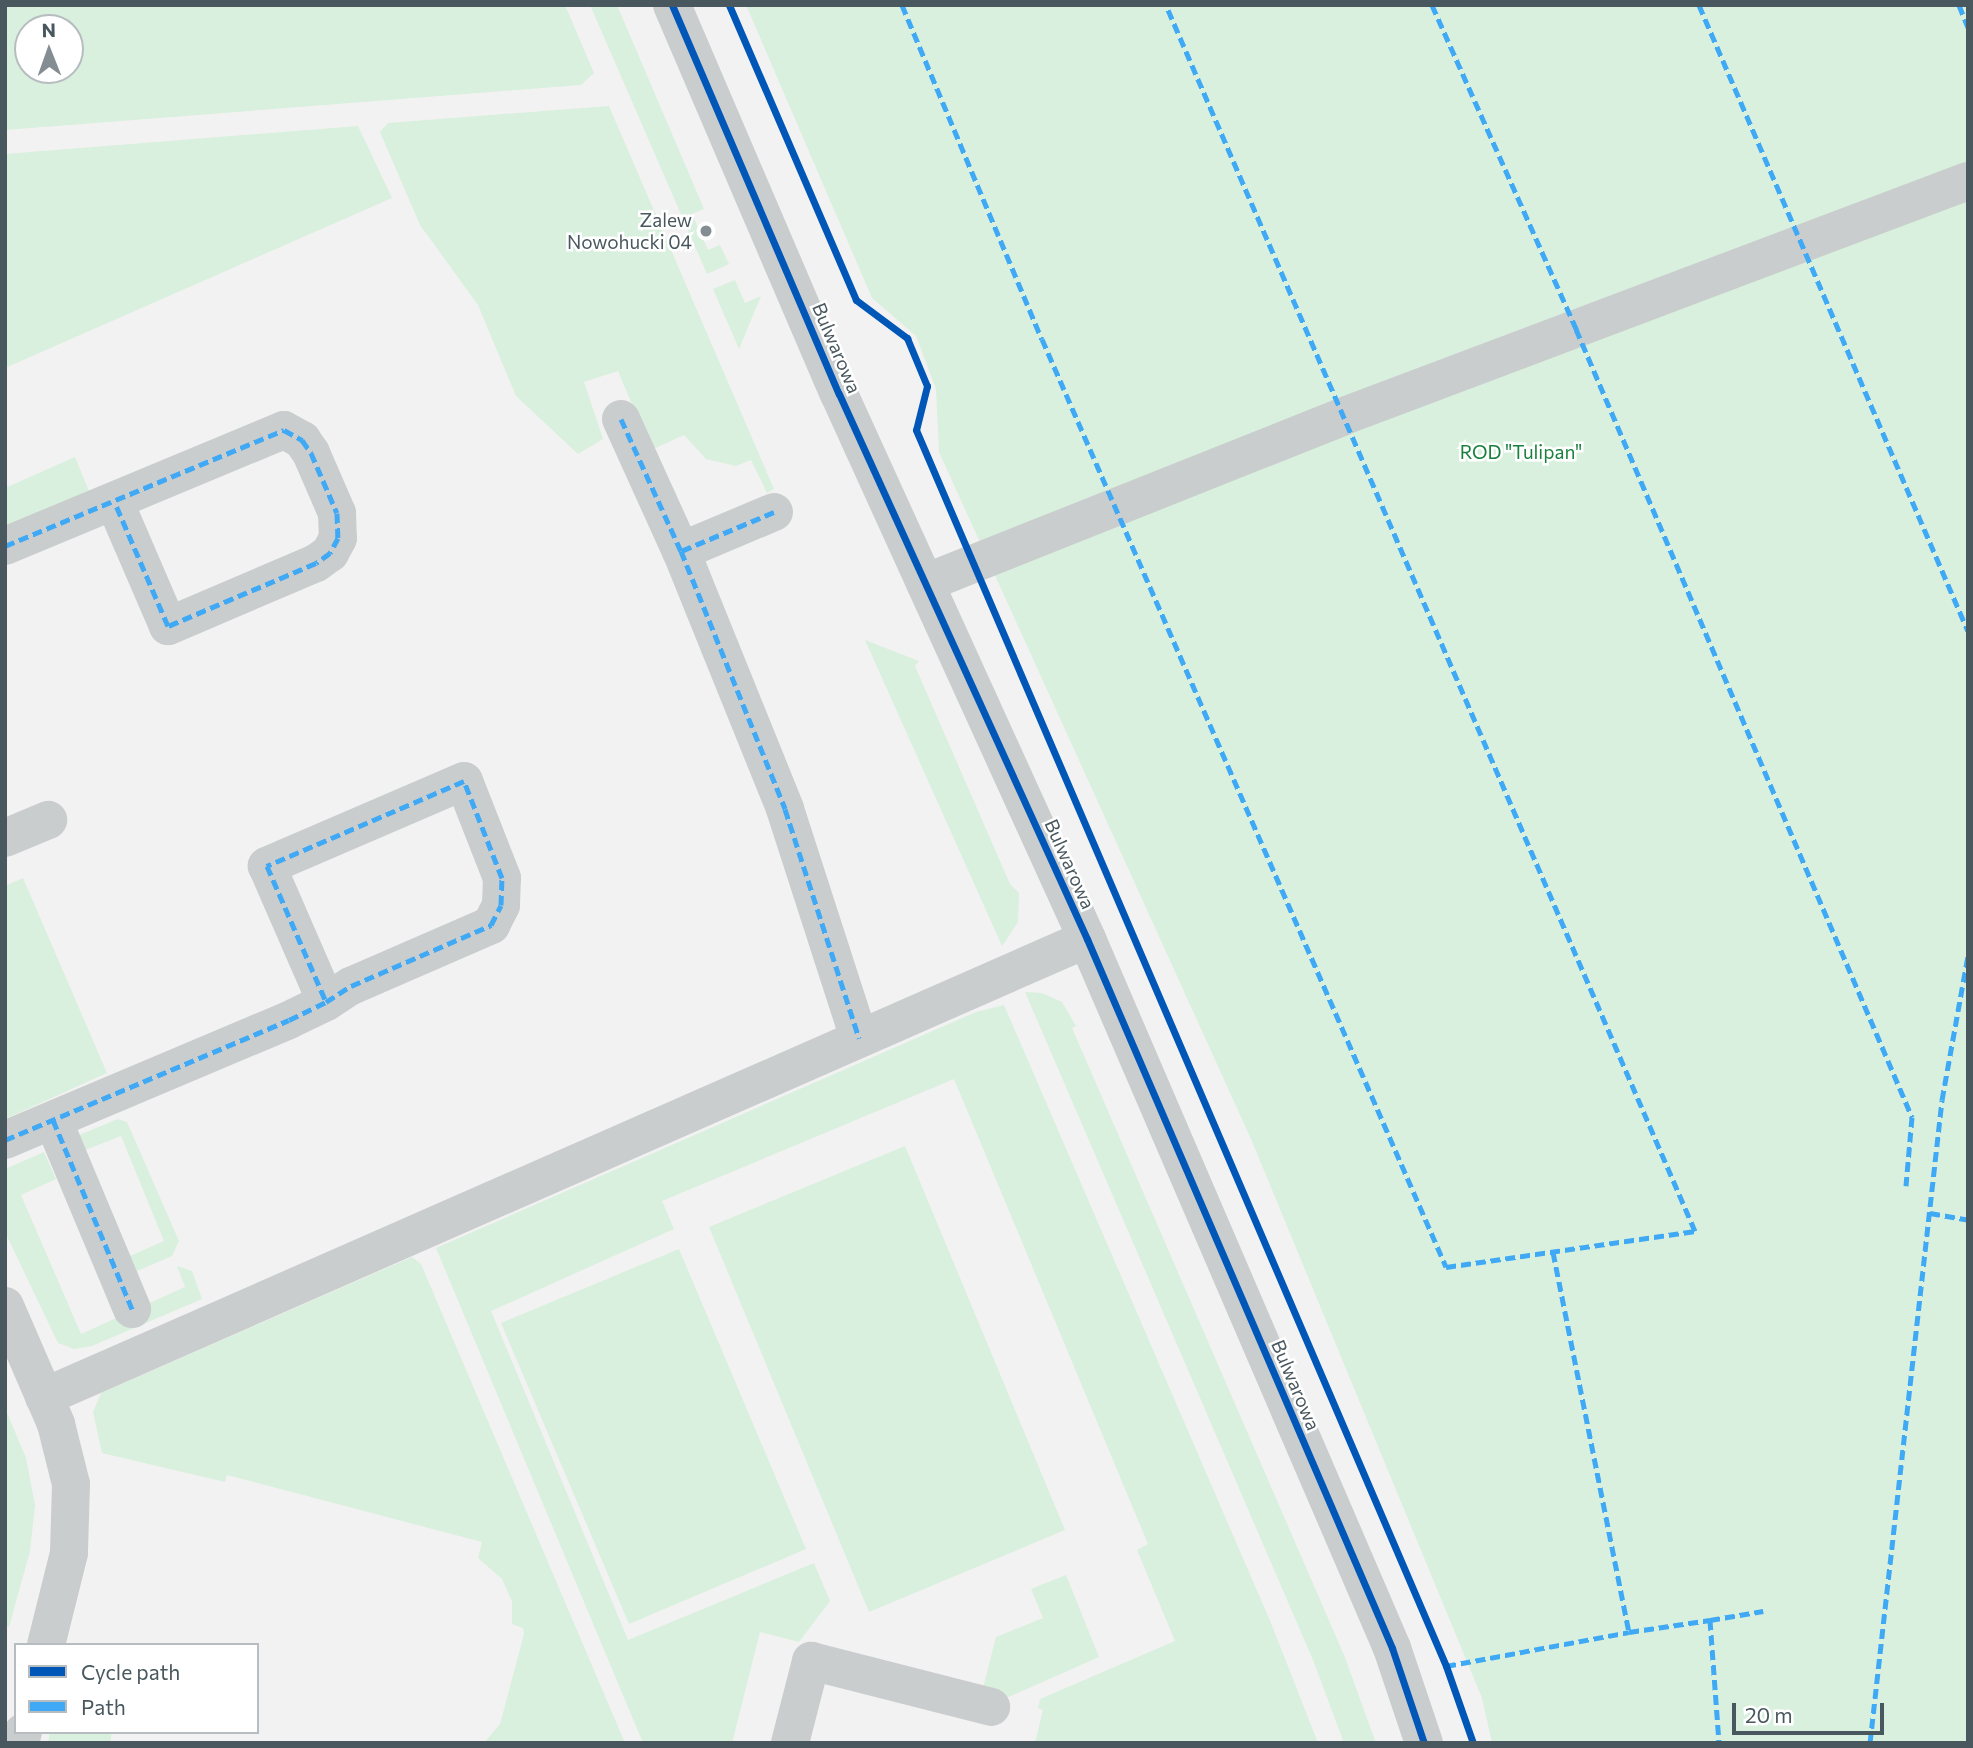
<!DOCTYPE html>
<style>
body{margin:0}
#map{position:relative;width:1973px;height:1748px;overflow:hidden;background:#f3f2f2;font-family:Commissioner,sans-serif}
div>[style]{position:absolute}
.green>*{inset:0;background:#d8f0dd}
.minor>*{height:38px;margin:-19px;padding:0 19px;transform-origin:19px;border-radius:19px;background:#cacdce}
.quiet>*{height:5px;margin-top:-2.5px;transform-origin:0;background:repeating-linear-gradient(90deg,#3fa9f5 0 10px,transparent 0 15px)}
.cycleway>*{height:7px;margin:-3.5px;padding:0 3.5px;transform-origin:3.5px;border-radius:3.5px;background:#0057b8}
.dots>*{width:19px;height:19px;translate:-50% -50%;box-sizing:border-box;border:4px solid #fff;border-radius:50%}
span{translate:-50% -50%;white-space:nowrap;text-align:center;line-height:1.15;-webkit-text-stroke:5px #fff;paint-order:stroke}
.poi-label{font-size:19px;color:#49585f}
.right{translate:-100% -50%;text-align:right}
.street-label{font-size:19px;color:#49585f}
.park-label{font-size:19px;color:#19813d}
.frame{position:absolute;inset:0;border:7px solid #49585f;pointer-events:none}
.legend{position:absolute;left:14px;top:1643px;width:245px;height:91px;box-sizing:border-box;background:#fff;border:2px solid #b6bcbf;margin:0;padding:9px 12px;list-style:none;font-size:21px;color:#49585f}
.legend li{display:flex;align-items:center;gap:14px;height:35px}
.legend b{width:35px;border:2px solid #b6bcbf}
.north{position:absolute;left:14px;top:14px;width:70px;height:70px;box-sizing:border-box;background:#fff;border:2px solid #b6bcbf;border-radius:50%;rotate:359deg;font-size:19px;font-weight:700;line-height:28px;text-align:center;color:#49585f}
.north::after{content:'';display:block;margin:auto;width:24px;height:32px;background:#848e92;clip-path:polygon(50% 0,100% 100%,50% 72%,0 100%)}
.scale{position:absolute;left:1732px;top:1703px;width:152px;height:32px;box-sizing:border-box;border:4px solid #49585f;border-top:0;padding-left:9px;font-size:21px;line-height:24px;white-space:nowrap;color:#49585f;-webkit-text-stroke:5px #fff;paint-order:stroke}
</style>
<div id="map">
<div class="green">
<div style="clip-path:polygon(evenodd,5px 5px,565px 5px,594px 73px,581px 85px,5px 130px,5px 5px,28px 28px,70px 28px,70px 70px,28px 70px,28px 28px)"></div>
<div style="clip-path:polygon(590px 5px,617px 5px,704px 209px,692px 214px,708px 250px,720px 245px,729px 264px,707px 274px)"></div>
<div style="clip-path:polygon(746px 5px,1968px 5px,1968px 1743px,1492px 1743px,1482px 1698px,1251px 1139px,939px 452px,936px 389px,916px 336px,872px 298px)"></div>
<div style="clip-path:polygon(609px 106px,774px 489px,767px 493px,751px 460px,736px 466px,706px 459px,684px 435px,651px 450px,618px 371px,584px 382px,603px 439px,578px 454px,516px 396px,478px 305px,420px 225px,380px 132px,388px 123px)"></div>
<div style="clip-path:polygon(358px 126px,392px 198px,5px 368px,5px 154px)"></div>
<div style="clip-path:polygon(735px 280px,745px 303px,761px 296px,739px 349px,713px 289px)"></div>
<div style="clip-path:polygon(75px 457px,89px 491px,5px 527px,5px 488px)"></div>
<div style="clip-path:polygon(865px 640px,919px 661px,915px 666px,1010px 884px,1019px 893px,1018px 922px,1002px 946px)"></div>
<div style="clip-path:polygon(23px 878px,107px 1073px,5px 1119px,5px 886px)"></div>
<div style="clip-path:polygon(1025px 992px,1042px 993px,1062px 1002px,1076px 1026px,1072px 1028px,1344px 1655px,1376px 1743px,1344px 1743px,1313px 1660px)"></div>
<div style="clip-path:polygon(1004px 1005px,1271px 1623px,1318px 1743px,1035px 1743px,1043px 1710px,1038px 1708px,1040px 1699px,1175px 1641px,1137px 1550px,1148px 1544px,954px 1079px,662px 1201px,674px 1229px,491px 1311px,628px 1640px,814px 1563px,830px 1601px,799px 1642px,760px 1632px,732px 1743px,643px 1743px,436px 1248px,976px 1012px)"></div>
<div style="clip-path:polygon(118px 1119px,127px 1122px,179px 1241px,172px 1256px,137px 1271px,130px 1256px,164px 1241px,121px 1136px,85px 1150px,79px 1135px)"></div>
<div style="clip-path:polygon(905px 1146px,1065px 1530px,869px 1612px,709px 1227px)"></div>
<div style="clip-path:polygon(44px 1152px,56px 1179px,21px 1195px,81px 1334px,185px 1287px,177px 1266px,192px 1271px,202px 1299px,92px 1346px,74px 1349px,58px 1343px,5px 1232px,5px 1169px)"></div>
<div style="clip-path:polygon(679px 1249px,806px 1549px,629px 1624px,501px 1323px)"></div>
<div style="clip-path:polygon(412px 1257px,421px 1264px,625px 1743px,484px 1743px,500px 1724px,524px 1634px,523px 1628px,512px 1624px,512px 1601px,502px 1579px,478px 1558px,482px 1542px,227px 1475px,225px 1482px,102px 1453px,93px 1412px,101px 1393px)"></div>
<div style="clip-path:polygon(5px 1408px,26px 1458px,35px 1505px,30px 1551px,9px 1627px,5px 1626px)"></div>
<div style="clip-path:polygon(1066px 1575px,1099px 1657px,1004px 1699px,982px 1692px,996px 1637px,1043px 1618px,1031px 1589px)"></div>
<div style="clip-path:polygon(50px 1732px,112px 1732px,110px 1743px,48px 1743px)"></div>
</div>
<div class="minor">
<div style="left:672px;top:5px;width:423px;rotate:66.8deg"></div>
<div style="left:839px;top:394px;width:599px;rotate:65.53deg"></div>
<div style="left:1087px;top:939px;width:772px;rotate:66.72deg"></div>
<div style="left:1392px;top:1648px;width:100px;rotate:71.4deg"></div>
<div style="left:621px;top:419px;width:145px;rotate:65.6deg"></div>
<div style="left:774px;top:512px;width:101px;rotate:157.2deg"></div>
<div style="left:681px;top:551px;width:278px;rotate:68deg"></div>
<div style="left:785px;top:809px;width:241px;rotate:72.1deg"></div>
<div style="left:5px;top:546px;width:302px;rotate:-22.6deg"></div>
<div style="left:284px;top:430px;width:21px;rotate:29deg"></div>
<div style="left:302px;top:440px;width:16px;rotate:55deg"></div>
<div style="left:311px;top:453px;width:65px;rotate:66.6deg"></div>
<div style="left:337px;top:513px;width:25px;rotate:88deg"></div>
<div style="left:338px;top:538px;width:17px;rotate:118deg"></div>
<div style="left:330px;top:553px;width:17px;rotate:144deg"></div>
<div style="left:316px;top:563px;width:161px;rotate:156.9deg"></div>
<div style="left:168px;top:626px;width:134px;rotate:-113.3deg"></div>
<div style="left:925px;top:583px;width:451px;rotate:-21.7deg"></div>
<div style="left:1344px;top:416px;width:667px;rotate:-20.64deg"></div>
<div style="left:5px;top:838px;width:47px;rotate:-22.7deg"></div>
<div style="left:53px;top:1120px;width:205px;rotate:67.3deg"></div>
<div style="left:5px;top:1140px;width:308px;rotate:-22.9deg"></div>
<div style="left:289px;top:1020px;width:41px;rotate:-25.9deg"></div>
<div style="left:326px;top:1002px;width:30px;rotate:-33deg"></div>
<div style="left:351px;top:986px;width:153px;rotate:-23.5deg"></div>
<div style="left:491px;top:925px;width:22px;rotate:-63deg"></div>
<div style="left:501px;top:905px;width:27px;rotate:-88deg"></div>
<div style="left:502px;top:878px;width:104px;rotate:-111.4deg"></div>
<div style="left:464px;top:781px;width:215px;rotate:156.7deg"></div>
<div style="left:267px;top:866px;width:148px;rotate:66.5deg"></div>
<div style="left:5px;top:1306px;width:129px;rotate:66.6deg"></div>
<div style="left:56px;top:1424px;width:62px;rotate:76deg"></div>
<div style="left:71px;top:1484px;width:69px;rotate:91.7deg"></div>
<div style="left:69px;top:1553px;width:95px;rotate:104deg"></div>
<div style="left:44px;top:1397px;width:1139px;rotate:-23.71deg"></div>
<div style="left:20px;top:1743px;width:11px;rotate:-75deg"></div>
<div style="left:790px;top:1743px;width:85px;rotate:-75.6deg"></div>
<div style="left:811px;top:1661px;width:186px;rotate:14.3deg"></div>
</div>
<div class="quiet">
<div style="left:902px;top:5px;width:362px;rotate:67.3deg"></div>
<div style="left:1042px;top:339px;width:1012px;rotate:66.47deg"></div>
<div style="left:1446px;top:1267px;width:252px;rotate:-8.2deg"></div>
<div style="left:1695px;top:1231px;width:1335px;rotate:-113.34deg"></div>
<div style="left:1432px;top:5px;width:355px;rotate:66deg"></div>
<div style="left:1576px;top:329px;width:857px;rotate:66.91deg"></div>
<div style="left:1912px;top:1117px;width:69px;rotate:95deg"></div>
<div style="left:1699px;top:5px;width:681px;rotate:66.75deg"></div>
<div style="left:1959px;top:5px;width:24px;rotate:68deg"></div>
<div style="left:621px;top:419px;width:145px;rotate:65.6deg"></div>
<div style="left:774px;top:512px;width:101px;rotate:157.2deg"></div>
<div style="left:681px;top:551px;width:278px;rotate:68deg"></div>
<div style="left:785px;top:809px;width:241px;rotate:72.1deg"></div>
<div style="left:5px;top:546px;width:302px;rotate:-22.6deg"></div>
<div style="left:284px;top:430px;width:21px;rotate:29deg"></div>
<div style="left:302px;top:440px;width:16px;rotate:55deg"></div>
<div style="left:311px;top:453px;width:65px;rotate:66.6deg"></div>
<div style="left:337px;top:513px;width:25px;rotate:88deg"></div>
<div style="left:338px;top:538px;width:17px;rotate:118deg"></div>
<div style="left:330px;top:553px;width:17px;rotate:144deg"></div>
<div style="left:316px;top:563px;width:161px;rotate:156.9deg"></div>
<div style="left:168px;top:626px;width:134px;rotate:-113.3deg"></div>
<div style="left:53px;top:1120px;width:205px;rotate:67.3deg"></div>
<div style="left:5px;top:1140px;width:308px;rotate:-22.9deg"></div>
<div style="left:289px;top:1020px;width:41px;rotate:-25.9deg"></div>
<div style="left:326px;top:1002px;width:30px;rotate:-33deg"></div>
<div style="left:351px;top:986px;width:153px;rotate:-23.5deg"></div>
<div style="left:491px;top:925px;width:22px;rotate:-63deg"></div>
<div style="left:501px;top:905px;width:27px;rotate:-88deg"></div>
<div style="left:502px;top:878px;width:104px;rotate:-111.4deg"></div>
<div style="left:464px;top:781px;width:215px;rotate:156.7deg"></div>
<div style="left:267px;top:866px;width:148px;rotate:66.5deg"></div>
<div style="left:1930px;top:1213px;width:39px;rotate:10deg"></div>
<div style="left:1553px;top:1252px;width:388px;rotate:78.7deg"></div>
<div style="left:1629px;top:1632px;width:82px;rotate:-8.4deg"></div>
<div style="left:1710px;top:1620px;width:123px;rotate:85.8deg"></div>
<div style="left:1710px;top:1620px;width:54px;rotate:-9.6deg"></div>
<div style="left:1446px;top:1666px;width:186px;rotate:-10.5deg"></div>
<div style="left:1870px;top:1743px;width:647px;rotate:-83.61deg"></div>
<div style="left:1942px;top:1100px;width:147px;rotate:-79.8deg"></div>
</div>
<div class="cycleway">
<div style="left:672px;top:5px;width:423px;rotate:66.8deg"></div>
<div style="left:839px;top:394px;width:599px;rotate:65.53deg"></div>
<div style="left:1087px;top:939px;width:772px;rotate:66.72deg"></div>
<div style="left:1392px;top:1648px;width:100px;rotate:71.4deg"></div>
<div style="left:729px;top:5px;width:321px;rotate:66.7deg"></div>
<div style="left:856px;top:300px;width:64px;rotate:36.7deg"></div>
<div style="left:907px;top:338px;width:52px;rotate:67.4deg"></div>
<div style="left:927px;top:386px;width:45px;rotate:104deg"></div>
<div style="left:916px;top:430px;width:1345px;rotate:66.79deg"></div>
<div style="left:1446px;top:1666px;width:82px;rotate:70.7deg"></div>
</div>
<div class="dots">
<div style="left:706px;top:231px;background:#848e92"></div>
</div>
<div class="poi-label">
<span class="right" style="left:692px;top:231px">Zalew<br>Nowohucki 04</span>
</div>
<div class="street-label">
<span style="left:837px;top:348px;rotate:67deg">Bulwarowa</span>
<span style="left:1070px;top:864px;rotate:66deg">Bulwarowa</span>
<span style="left:1296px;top:1385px;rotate:67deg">Bulwarowa</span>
</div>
<div class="park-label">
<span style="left:1521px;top:452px">ROD "Tulipan"</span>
</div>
<div class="frame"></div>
<ul class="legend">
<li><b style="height:9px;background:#0057b8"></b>Cycle path</li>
<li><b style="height:9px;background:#3fa9f5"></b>Path</li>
</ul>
<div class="north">N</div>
<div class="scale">20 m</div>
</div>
